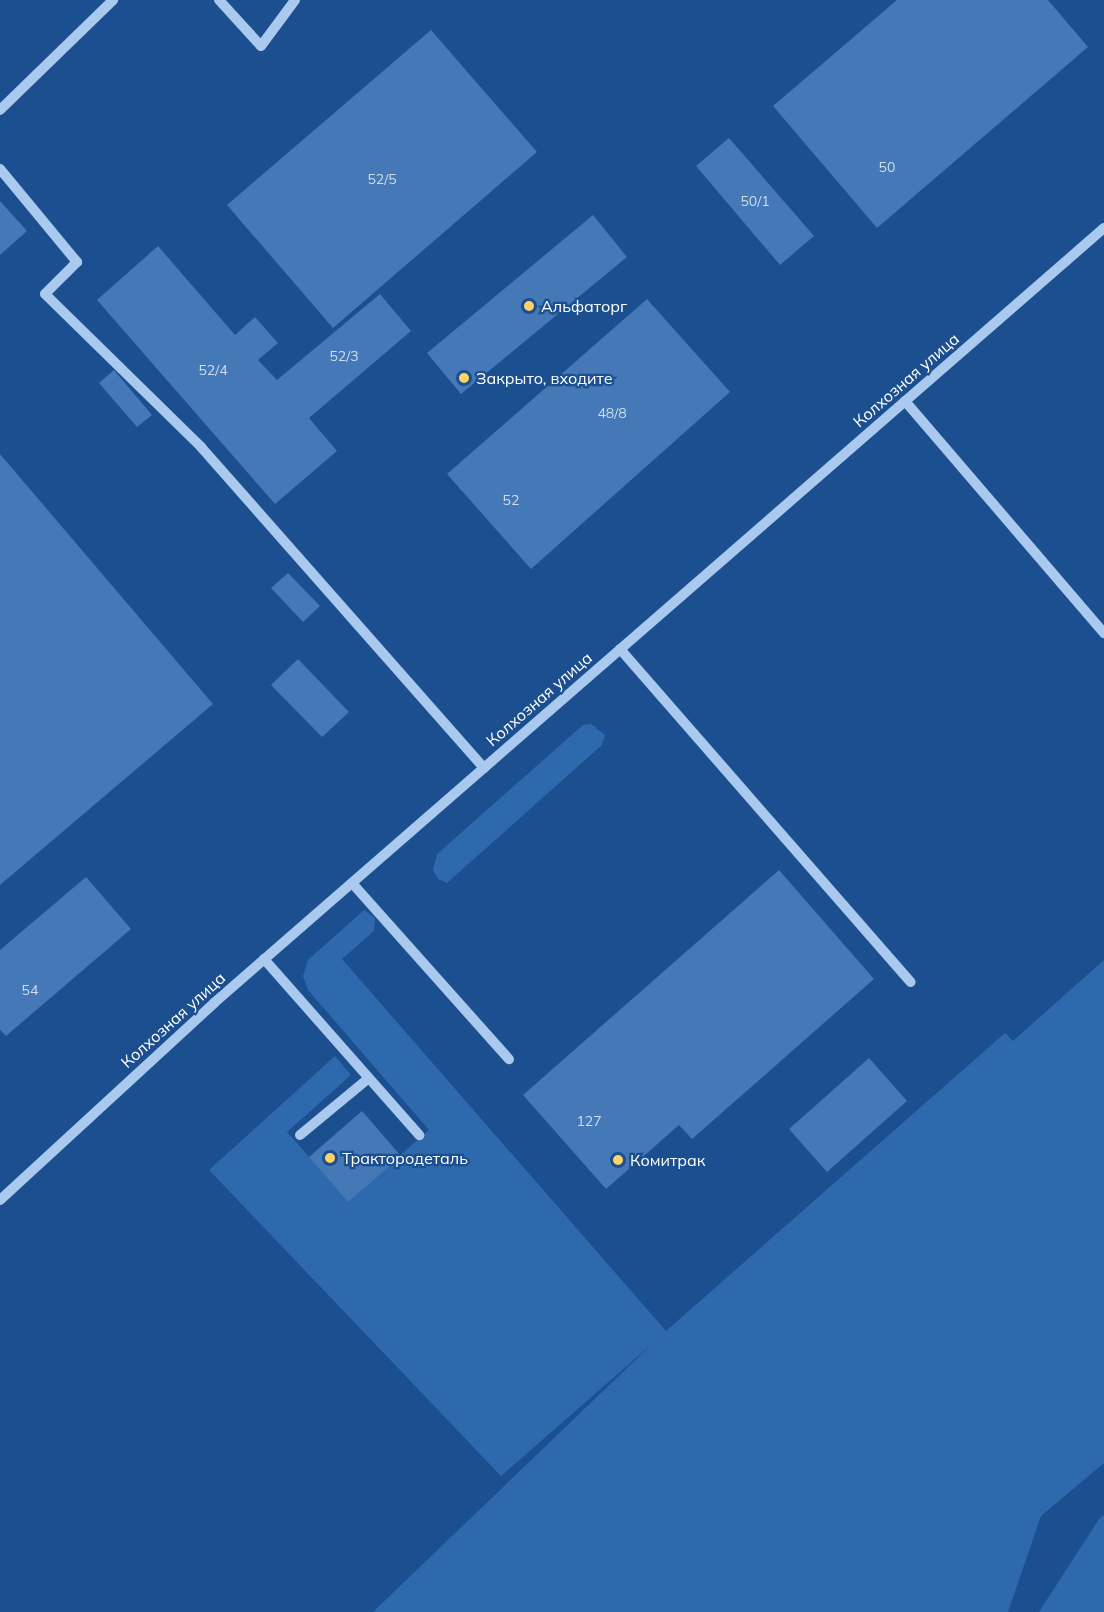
<!DOCTYPE html>
<meta charset="utf-8">
<style>
body{margin:0}
#map{position:relative;width:1104px;height:1612px;overflow:hidden;background:#1b4f8f;font-family:Mulish,sans-serif}
div>[style]{position:absolute}
.green>*{inset:0;background:#2e69ad}
.building>*{inset:0;background:#4478b7}
.minor>*{height:10px;margin:-5px;padding:0 5px;transform-origin:5px;border-radius:5px;background:#a9c9ee}
.dots>*{width:16px;height:16px;translate:-50% -50%;box-sizing:border-box;border:3px solid #1b4f8f;border-radius:50%}
span{translate:-50% -50%;white-space:nowrap;text-align:center;line-height:1.15;-webkit-text-stroke:4.5px #1b4f8f;paint-order:stroke}
.number-label{font-size:14px;color:#d0dded}
.number-label span{-webkit-text-stroke-width:0}
.poi-label{font-size:16px;color:#fff}
.left{translate:0 -50%;text-align:left}
.street-label{font-size:16px;color:#fff}
</style>
<div id="map">
<div class="green">
<div style="clip-path:polygon(591px 724px,605px 735px,602px 745px,447px 883px,438px 879px,433px 870px,437px 854px,583px 725px)"></div>
<div style="clip-path:polygon(364px 910px,375px 918px,374px 931px,342px 959px,666px 1331px,1005px 1033px,1013px 1041px,1104px 960px,1104px 1463px,1041px 1516px,1008px 1612px,373px 1612px,652px 1344px,501px 1476px,209px 1170px,335px 1056px,351px 1075px,287px 1132px,348px 1201px,429px 1130px,308px 990px,303px 976px,308px 960px)"></div>
<div style="clip-path:polygon(1104px 1515px,1104px 1612px,1039px 1612px,1099px 1519px)"></div>
</div>
<div class="building">
<div style="clip-path:polygon(897px 0,1048px 0,1088px 47px,877px 228px,773px 106px)"></div>
<div style="clip-path:polygon(431px 30px,537px 152px,333px 328px,227px 205px)"></div>
<div style="clip-path:polygon(729px 138px,814px 236px,780px 265px,696px 166px)"></div>
<div style="clip-path:polygon(0 201px,27px 231px,0 255px)"></div>
<div style="clip-path:polygon(593px 215px,627px 257px,461px 394px,427px 353px)"></div>
<div style="clip-path:polygon(158px 246px,235px 335px,255px 317px,278px 343px,258px 360px,277px 380px,380px 294px,411px 331px,309px 418px,337px 451px,275px 504px,97px 300px)"></div>
<div style="clip-path:polygon(647px 299px,730px 392px,531px 569px,447px 474px)"></div>
<div style="clip-path:polygon(114px 370px,152px 415px,137px 427px,99px 383px)"></div>
<div style="clip-path:polygon(0 454px,213px 704px,0 885px)"></div>
<div style="clip-path:polygon(288px 573px,320px 606px,303px 622px,271px 588px)"></div>
<div style="clip-path:polygon(298px 659px,349px 712px,322px 737px,271px 685px)"></div>
<div style="clip-path:polygon(779px 870px,874px 979px,692px 1139px,679px 1125px,606px 1189px,523px 1095px)"></div>
<div style="clip-path:polygon(86px 877px,131px 929px,6px 1036px,0 1030px,0 950px)"></div>
<div style="clip-path:polygon(869px 1058px,907px 1101px,827px 1172px,789px 1129px)"></div>
<div style="clip-path:polygon(362px 1111px,401px 1156px,348px 1202px,309px 1157px)"></div>
</div>
<div class="minor">
<div style="left:219px;top:0;width:62px;rotate:47.6deg"></div>
<div style="left:261px;top:46px;width:57px;rotate:-53.5deg"></div>
<div style="left:0;top:110px;width:158px;rotate:-44.2deg"></div>
<div style="left:0;top:169px;width:121px;rotate:50.4deg"></div>
<div style="left:77px;top:262px;width:45px;rotate:135deg"></div>
<div style="left:45px;top:294px;width:219px;rotate:44.4deg"></div>
<div style="left:201px;top:447px;width:428px;rotate:48.6deg"></div>
<div style="left:905px;top:401px;width:306px;rotate:49.4deg"></div>
<div style="left:620px;top:649px;width:442px;rotate:48.9deg"></div>
<div style="left:352px;top:883px;width:236px;rotate:48.3deg"></div>
<div style="left:264px;top:959px;width:235px;rotate:48.6deg"></div>
<div style="left:300px;top:1135px;width:89px;rotate:-39.6deg"></div>
<div style="left:0;top:1200px;width:291px;rotate:-42.6deg"></div>
<div style="left:214px;top:1003px;width:1180px;rotate:-41.05deg"></div>
</div>
<div class="dots">
<div style="left:529px;top:306px;background:#ffd166"></div>
<div style="left:464px;top:378px;background:#ffd166"></div>
<div style="left:330px;top:1158px;background:#ffd166"></div>
<div style="left:618px;top:1160px;background:#ffd166"></div>
</div>
<div class="number-label">
<span style="left:887px;top:167px">50</span>
<span style="left:382px;top:179px">52/5</span>
<span style="left:755px;top:201px">50/1</span>
<span style="left:344px;top:356px">52/3</span>
<span style="left:213px;top:370px">52/4</span>
<span style="left:612px;top:413px">48/8</span>
<span style="left:511px;top:500px">52</span>
<span style="left:30px;top:990px">54</span>
<span style="left:589px;top:1121px">127</span>
</div>
<div class="poi-label">
<span class="left" style="left:541px;top:306px">Альфаторг</span>
<span class="left" style="left:476px;top:378px">Закрыто, входите</span>
<span class="left" style="left:342px;top:1158px">Трактородеталь</span>
<span class="left" style="left:630px;top:1160px">Комитрак</span>
</div>
<div class="street-label">
<span style="left:906px;top:380px;rotate:-41deg">Колхозная улица</span>
<span style="left:539px;top:699px;rotate:-41deg">Колхозная улица</span>
<span style="left:173px;top:1020px;rotate:-42deg">Колхозная улица</span>
</div>
</div>
